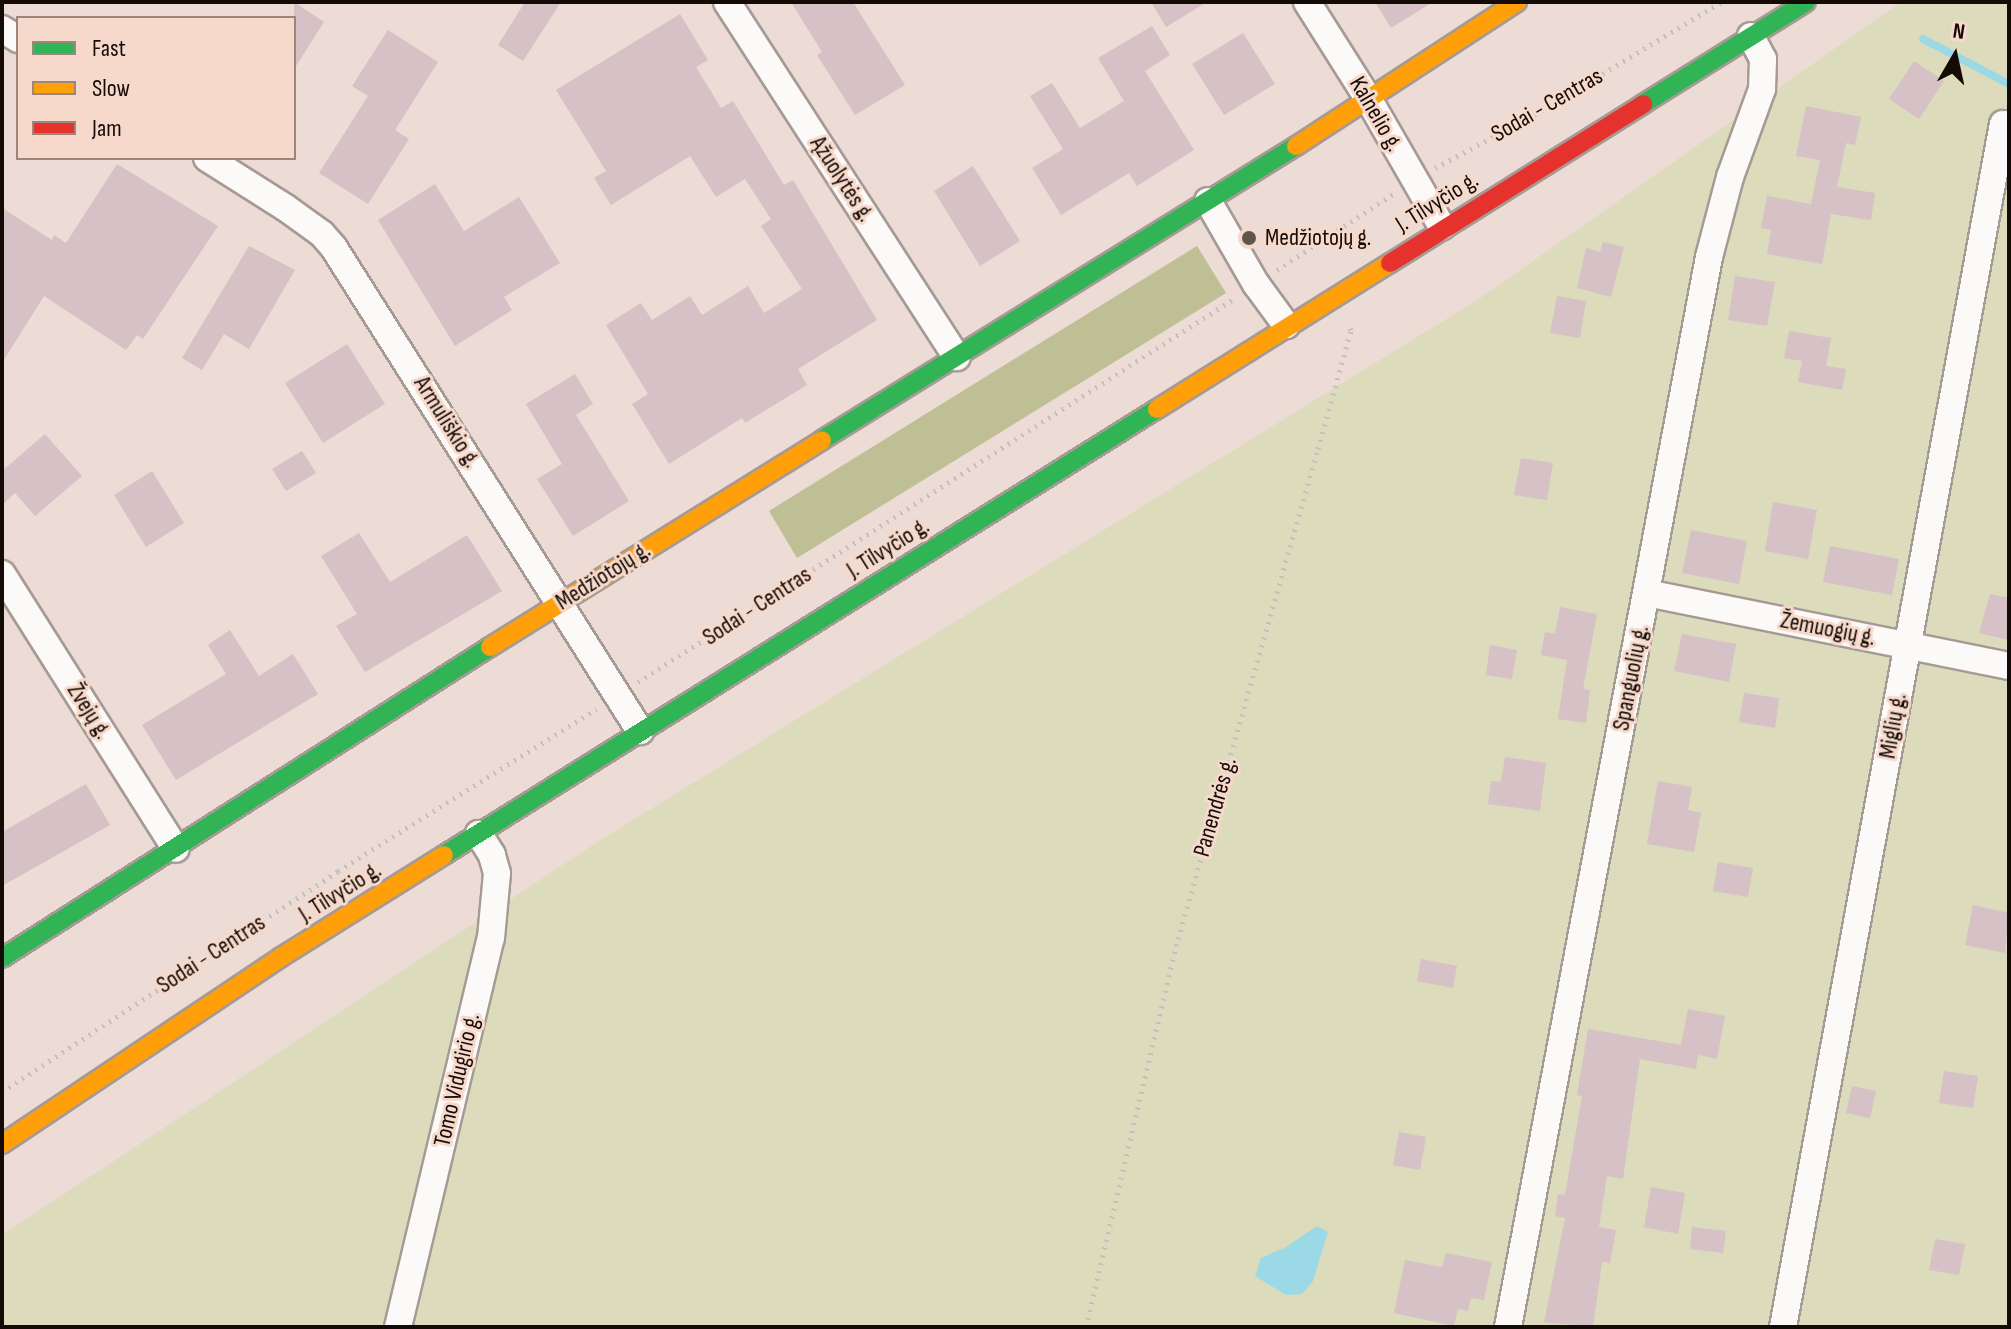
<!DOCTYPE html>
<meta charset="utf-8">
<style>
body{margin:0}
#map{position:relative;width:2011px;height:1329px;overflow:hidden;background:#ecdcd5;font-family:"Sofia Sans Condensed",sans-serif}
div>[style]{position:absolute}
.green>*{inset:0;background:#dcdbbb}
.forest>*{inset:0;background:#bebf95}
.water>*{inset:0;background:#9bd9e7}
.stream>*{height:8px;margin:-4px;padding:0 4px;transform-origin:4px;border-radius:4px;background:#9bd9e7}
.building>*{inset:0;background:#d5c1c6}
.path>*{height:5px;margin-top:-2.5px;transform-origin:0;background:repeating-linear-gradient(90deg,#c5c0be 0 2px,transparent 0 8px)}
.roads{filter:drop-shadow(2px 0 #a69a95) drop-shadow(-2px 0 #a69a95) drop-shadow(0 2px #a69a95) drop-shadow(0 -2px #a69a95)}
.street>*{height:26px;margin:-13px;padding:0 13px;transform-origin:13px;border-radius:13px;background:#fcfaf9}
.fast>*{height:18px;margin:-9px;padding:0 9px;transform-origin:9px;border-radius:9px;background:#30b455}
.slow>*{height:18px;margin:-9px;padding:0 9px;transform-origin:9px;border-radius:9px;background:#ff9f0a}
.jam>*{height:18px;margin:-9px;padding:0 9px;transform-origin:9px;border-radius:9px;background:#e5322d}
.dots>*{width:22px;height:22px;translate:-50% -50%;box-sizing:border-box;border:4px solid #f6d9cb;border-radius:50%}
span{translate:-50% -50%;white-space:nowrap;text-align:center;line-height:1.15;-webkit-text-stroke:6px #f6d9cb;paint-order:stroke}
.street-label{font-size:24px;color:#140b07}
.poi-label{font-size:24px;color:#140b07}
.left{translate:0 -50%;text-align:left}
.frame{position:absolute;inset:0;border:4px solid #140b07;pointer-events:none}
.legend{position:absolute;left:16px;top:16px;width:280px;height:144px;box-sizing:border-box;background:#f6d9cb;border:2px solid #9c877d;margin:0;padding:10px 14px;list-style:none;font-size:24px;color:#140b07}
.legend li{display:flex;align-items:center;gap:16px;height:40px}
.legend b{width:40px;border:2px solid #9c877d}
.north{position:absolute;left:1915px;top:16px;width:80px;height:80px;-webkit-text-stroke:6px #f6d9cb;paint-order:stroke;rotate:9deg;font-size:22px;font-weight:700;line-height:32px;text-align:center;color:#140b07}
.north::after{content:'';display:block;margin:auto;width:28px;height:36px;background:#140b07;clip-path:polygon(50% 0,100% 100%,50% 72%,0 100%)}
</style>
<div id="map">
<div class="green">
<div style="clip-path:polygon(1901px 2px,2009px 2px,2009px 1327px,2px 1327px,2px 1235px,599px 841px,1479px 299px)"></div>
</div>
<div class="forest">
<div style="clip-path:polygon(1197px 246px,1226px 293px,797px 558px,769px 511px)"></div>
</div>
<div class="water">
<div style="clip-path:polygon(1317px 1226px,1328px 1232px,1313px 1281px,1302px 1294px,1286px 1295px,1255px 1276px,1261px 1258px,1286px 1247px)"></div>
</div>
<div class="stream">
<div style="left:1923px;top:39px;width:97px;rotate:27.6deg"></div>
</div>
<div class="building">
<div style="clip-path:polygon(294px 2px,324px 22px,294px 69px)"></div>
<div style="clip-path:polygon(525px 2px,561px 2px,523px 61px,498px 45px)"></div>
<div style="clip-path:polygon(791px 2px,853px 2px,905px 85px,855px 115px,817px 55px,822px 52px)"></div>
<div style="clip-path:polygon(1151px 2px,1207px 2px,1166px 27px)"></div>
<div style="clip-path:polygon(1375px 2px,1433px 2px,1391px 28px)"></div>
<div style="clip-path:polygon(680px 14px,708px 60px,696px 67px,721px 108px,733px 101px,784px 185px,793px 180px,877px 320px,798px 369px,807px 385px,745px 423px,742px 418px,669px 464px,632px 404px,648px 394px,606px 325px,641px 303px,652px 320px,690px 296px,702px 315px,748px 286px,764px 313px,802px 289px,761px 226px,771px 219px,745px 179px,716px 197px,690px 156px,611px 205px,594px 178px,606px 171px,556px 90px)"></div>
<div style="clip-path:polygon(1152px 26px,1170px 55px,1145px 71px,1194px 150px,1137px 186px,1129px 173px,1061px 215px,1032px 168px,1063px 149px,1030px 96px,1052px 83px,1080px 128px,1124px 101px,1098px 58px)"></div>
<div style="clip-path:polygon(388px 30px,438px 62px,395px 130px,409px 139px,368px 204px,319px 173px,368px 96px,352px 86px)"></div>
<div style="clip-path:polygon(1243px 33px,1275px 84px,1224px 115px,1192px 64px)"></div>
<div style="clip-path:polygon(1914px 61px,1944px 81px,1919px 119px,1889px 99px)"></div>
<div style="clip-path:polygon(1806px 106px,1861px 117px,1855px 145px,1846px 143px,1837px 187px,1875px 193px,1871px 220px,1831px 214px,1822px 264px,1767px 254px,1771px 230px,1761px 228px,1767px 196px,1811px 204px,1820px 160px,1796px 156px)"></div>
<div style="clip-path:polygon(117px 164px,218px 226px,143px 339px,137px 335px,126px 350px,44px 296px,2px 363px,2px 208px,52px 240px,54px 235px,66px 243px)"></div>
<div style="clip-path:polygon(973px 166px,1020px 241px,980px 266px,934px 191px)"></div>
<div style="clip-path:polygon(435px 184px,464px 231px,519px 197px,560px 263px,504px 297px,512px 310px,455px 346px,378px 220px)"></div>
<div style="clip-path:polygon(1603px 242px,1624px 247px,1611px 297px,1577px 288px,1586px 248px,1600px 252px)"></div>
<div style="clip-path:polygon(249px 246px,295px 270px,249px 349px,224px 334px,202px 370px,182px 358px)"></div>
<div style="clip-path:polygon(1735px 276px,1775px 282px,1767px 326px,1728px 320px)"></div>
<div style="clip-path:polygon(1557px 296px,1586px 301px,1580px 338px,1550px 333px)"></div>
<div style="clip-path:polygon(1789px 331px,1831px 338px,1826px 366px,1846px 369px,1842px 390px,1798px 382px,1802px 361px,1784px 358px)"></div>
<div style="clip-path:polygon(347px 344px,385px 404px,323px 443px,285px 383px)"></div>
<div style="clip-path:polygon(575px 374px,593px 404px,576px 415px,629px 501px,573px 536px,537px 479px,562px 464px,526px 404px)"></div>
<div style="clip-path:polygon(45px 434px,82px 476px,35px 516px,15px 493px,2px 505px,2px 471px)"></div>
<div style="clip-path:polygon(302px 451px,316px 473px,286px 491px,272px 469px)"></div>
<div style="clip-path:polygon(1521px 458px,1553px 463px,1547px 500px,1514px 495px)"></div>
<div style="clip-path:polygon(152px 471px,184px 523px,146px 547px,114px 495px)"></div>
<div style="clip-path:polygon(1773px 502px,1817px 510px,1808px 559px,1765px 551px)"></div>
<div style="clip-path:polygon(1691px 530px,1747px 541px,1739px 584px,1682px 573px)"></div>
<div style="clip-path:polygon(359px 533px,390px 582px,467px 535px,502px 591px,365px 672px,336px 626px,357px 614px,321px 556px)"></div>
<div style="clip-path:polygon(1830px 546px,1899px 559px,1892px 595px,1823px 582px)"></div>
<div style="clip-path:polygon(1990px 594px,2009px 598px,2009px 640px,1979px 633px)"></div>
<div style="clip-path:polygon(1560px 607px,1597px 614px,1583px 689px,1590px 690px,1586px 723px,1558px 719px,1567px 660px,1541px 655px,1545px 632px,1555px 634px)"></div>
<div style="clip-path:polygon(230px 630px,259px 676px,293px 654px,318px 694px,176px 780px,142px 725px,226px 674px,208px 645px)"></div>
<div style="clip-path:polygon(1682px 634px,1736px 644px,1729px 682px,1674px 671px)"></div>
<div style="clip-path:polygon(1490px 645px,1517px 650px,1512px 679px,1486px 675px)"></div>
<div style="clip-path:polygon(1744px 693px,1779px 698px,1775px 728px,1739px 722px)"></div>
<div style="clip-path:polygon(1505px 757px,1546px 763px,1540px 811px,1488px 804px,1491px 781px,1501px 782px)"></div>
<div style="clip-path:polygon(1658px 781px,1692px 787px,1688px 810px,1701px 813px,1694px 852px,1647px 844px)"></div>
<div style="clip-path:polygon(86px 784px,110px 825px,2px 886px,2px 832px)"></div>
<div style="clip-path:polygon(1718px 862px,1753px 868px,1748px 897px,1713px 891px)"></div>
<div style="clip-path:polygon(1973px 905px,2009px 913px,2005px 953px,1965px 945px)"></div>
<div style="clip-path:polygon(1421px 959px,1457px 966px,1453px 988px,1417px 981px)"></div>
<div style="clip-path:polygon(1688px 1009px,1725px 1016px,1717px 1059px,1698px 1055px,1696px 1069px,1640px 1059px,1623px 1179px,1607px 1176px,1599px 1227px,1616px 1230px,1610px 1263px,1602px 1262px,1593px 1327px,1544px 1322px,1565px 1218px,1555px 1216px,1558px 1194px,1565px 1195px,1582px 1096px,1577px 1095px,1588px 1029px,1681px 1045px)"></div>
<div style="clip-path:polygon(1944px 1071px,1978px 1076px,1973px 1108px,1939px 1103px)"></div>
<div style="clip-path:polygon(1852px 1086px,1876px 1091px,1870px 1118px,1846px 1113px)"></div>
<div style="clip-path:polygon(1399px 1132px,1426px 1137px,1420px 1170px,1393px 1165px)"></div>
<div style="clip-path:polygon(1651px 1187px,1685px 1193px,1678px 1234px,1644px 1227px)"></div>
<div style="clip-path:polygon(1692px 1227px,1726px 1231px,1723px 1253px,1690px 1249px)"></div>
<div style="clip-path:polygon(1935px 1239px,1965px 1244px,1959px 1275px,1929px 1270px)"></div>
<div style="clip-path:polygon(1446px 1253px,1492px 1262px,1484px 1300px,1471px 1298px,1468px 1311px,1458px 1309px,1454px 1326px,1394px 1313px,1405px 1260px,1442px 1267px)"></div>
</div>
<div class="path">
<div style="left:1435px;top:168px;width:112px;rotate:-28.2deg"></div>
<div style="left:1534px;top:115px;width:218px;rotate:-31.1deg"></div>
<div style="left:1277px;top:270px;width:139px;rotate:-33.2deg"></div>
<div style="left:638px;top:682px;width:710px;rotate:-32.75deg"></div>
<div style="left:2px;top:1092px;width:402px;rotate:-33.3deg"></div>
<div style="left:338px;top:871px;width:305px;rotate:-32.1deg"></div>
<div style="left:1086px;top:1327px;width:399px;rotate:-76.7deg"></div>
<div style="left:1178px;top:939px;width:510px;rotate:-74.05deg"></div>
<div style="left:1318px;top:449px;width:123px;rotate:-74.5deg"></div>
<div style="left:1351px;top:330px;width:6px;rotate:-108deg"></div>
</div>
<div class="roads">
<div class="street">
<div style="left:727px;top:2px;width:423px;rotate:57.1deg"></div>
<div style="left:1307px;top:2px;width:116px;rotate:57.7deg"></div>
<div style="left:1369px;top:100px;width:146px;rotate:60.1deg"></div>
<div style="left:2px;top:29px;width:19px;rotate:32deg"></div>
<div style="left:207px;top:158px;width:93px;rotate:32.3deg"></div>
<div style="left:286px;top:208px;width:44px;rotate:35.8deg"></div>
<div style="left:322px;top:234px;width:18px;rotate:49deg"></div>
<div style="left:334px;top:248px;width:572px;rotate:57.64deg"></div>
<div style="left:1208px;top:201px;width:96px;rotate:60deg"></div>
<div style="left:1256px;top:284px;width:51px;rotate:53.8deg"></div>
<div style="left:2px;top:574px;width:325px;rotate:57.7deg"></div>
<div style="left:1647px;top:593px;width:369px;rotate:11.4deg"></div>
<div style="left:398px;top:1327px;width:400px;rotate:-76.6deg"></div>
<div style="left:491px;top:938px;width:65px;rotate:-84.7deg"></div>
<div style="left:497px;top:873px;width:19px;rotate:-106deg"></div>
<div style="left:492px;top:855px;width:25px;rotate:-122deg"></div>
<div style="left:1508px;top:1327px;width:1089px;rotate:-79.36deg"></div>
<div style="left:1709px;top:257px;width:83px;rotate:-75.3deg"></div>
<div style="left:1730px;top:177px;width:94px;rotate:-70deg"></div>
<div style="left:1762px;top:89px;width:30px;rotate:-88deg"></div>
<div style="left:1763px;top:59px;width:26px;rotate:-118deg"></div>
<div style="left:1783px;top:1327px;width:1223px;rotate:-79.64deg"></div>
</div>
<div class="fast">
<div style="left:1643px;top:104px;width:192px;rotate:-32deg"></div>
<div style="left:822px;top:440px;width:558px;rotate:-31.81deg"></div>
<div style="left:444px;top:855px;width:841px;rotate:-32.03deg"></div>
<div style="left:2px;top:958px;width:579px;rotate:-32.51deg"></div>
</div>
<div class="slow">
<div style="left:1296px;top:146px;width:264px;rotate:-33.1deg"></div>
<div style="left:1157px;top:409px;width:275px;rotate:-32.1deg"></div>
<div style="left:490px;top:647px;width:391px;rotate:-31.9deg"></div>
<div style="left:2px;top:1144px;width:336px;rotate:-33.8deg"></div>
<div style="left:281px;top:957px;width:192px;rotate:-32deg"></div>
</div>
<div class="jam">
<div style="left:1390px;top:263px;width:299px;rotate:-32.1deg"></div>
</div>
</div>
<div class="dots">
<div style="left:1249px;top:238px;background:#60544f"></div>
</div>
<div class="street-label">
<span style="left:1547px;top:105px;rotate:-30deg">Sodai - Centras</span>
<span style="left:1376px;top:114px;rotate:60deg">Kalnelio g.</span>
<span style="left:842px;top:179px;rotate:57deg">Ąžuolytės g.</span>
<span style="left:1437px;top:202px;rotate:-32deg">J. Tilvyčio g.</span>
<span style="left:447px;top:422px;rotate:58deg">Armuliškio g.</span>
<span style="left:888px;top:548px;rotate:-32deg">J. Tilvyčio g.</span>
<span style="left:603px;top:576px;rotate:-32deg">Medžiotojų g.</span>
<span style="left:757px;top:606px;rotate:-33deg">Sodai - Centras</span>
<span style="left:1828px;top:629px;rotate:11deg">Žemuogių g.</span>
<span style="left:1631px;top:678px;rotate:-79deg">Spanguolių g.</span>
<span style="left:89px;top:711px;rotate:58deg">Žvejų g.</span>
<span style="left:1893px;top:726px;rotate:-80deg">Miglių g.</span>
<span style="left:1215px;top:807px;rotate:-74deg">Panendrės g.</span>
<span style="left:340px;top:892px;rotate:-32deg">J. Tilvyčio g.</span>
<span style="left:211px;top:954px;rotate:-33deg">Sodai - Centras</span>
<span style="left:457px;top:1080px;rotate:-77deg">Tomo Vidugirio g.</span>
</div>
<div class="poi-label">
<span class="left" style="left:1265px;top:238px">Medžiotojų g.</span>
</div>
<div class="frame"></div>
<ul class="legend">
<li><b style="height:10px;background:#30b455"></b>Fast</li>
<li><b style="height:10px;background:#ff9f0a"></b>Slow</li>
<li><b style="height:10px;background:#e5322d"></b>Jam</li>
</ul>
<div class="north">N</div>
</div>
